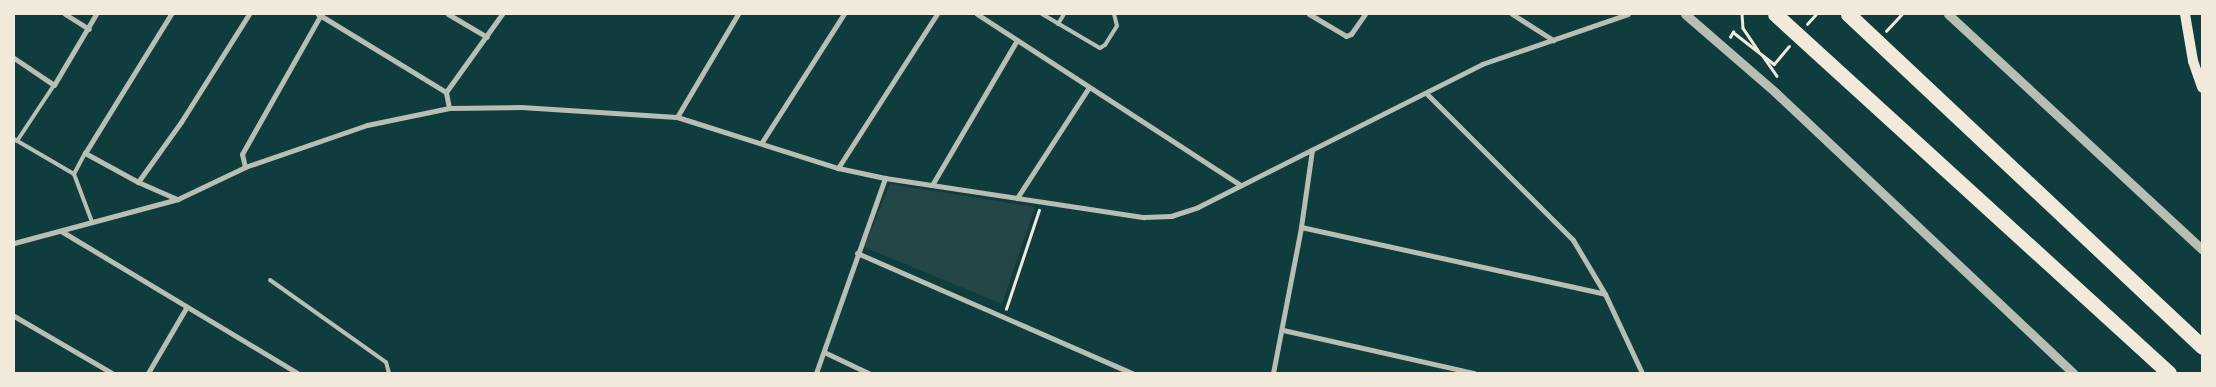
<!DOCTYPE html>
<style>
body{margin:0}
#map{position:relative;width:2216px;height:387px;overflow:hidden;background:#0f3d3e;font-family:Manrope,sans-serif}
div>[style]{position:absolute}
.green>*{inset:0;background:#244646}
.path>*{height:2.5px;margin:-1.25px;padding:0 1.25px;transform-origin:1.25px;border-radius:1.25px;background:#f1e9da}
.service>*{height:4px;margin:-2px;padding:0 2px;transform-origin:2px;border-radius:2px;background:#b8beb3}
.minor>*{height:5px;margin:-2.5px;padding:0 2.5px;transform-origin:2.5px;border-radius:2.5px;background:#b8beb3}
.tertiary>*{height:9px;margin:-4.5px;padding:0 4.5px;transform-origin:4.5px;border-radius:4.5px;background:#b8beb3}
.secondary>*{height:10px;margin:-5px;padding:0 5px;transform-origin:5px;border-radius:5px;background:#f1e9da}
.motorway>*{height:15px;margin:-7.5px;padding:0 7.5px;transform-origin:7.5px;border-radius:7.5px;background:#f1e9da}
span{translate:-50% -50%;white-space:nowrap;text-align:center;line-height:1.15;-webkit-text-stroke:5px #f1e9da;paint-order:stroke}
.frame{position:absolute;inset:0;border:15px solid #f1e9da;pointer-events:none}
</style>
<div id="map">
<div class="green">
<div style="clip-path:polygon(890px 184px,1035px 207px,1002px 304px,864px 247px)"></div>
</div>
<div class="path">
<div style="left:1742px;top:14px;width:14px;rotate:86deg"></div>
<div style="left:1743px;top:28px;width:27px;rotate:56deg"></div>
<div style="left:1807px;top:24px;width:13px;rotate:-48deg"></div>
<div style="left:1886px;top:31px;width:23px;rotate:-47deg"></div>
<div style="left:1730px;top:37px;width:6px;rotate:-59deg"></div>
<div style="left:1733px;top:32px;width:52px;rotate:38deg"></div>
<div style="left:1774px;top:64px;width:23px;rotate:-50deg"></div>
<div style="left:1763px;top:56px;width:24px;rotate:55deg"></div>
<div style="left:1006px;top:309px;width:104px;rotate:-71.6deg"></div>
</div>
<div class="service">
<div style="left:1042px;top:14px;width:67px;rotate:30.4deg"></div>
<div style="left:1100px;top:48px;width:6px;rotate:-31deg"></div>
<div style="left:1105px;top:45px;width:22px;rotate:-58deg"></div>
<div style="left:1117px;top:26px;width:12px;rotate:-104deg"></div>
<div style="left:1058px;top:24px;width:12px;rotate:-59deg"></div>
<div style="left:14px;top:139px;width:69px;rotate:30.3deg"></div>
<div style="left:74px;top:174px;width:24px;rotate:-62deg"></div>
<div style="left:17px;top:141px;width:67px;rotate:-56.5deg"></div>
<div style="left:74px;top:174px;width:51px;rotate:69.4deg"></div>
<div style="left:270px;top:280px;width:142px;rotate:35.3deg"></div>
<div style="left:386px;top:362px;width:11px;rotate:75deg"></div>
</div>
<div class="minor">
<div style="left:65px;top:14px;width:28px;rotate:32deg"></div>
<div style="left:171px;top:14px;width:163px;rotate:121.7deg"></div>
<div style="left:85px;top:153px;width:60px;rotate:28.7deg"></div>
<div style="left:138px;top:182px;width:43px;rotate:23.6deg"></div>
<div style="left:318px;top:14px;width:150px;rotate:31.4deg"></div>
<div style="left:448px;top:14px;width:45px;rotate:30.5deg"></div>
<div style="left:977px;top:14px;width:312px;rotate:33deg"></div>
<div style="left:1309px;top:14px;width:43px;rotate:30.7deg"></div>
<div style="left:1346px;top:36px;width:5px;rotate:-22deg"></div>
<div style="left:1351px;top:34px;width:24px;rotate:-55deg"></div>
<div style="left:1512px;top:14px;width:49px;rotate:32.4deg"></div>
<div style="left:14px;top:58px;width:48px;rotate:34deg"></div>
<div style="left:54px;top:85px;width:82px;rotate:-59.4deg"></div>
<div style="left:1426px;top:93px;width:208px;rotate:45deg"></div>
<div style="left:1573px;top:240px;width:63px;rotate:59.3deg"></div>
<div style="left:1605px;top:294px;width:87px;rotate:64.9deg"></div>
<div style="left:449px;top:108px;width:16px;rotate:-101deg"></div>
<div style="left:446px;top:92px;width:96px;rotate:-54.3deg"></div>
<div style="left:677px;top:117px;width:120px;rotate:-59.4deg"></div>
<div style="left:762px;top:142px;width:152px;rotate:-57.4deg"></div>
<div style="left:245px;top:167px;width:13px;rotate:-103deg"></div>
<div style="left:242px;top:154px;width:159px;rotate:-60.5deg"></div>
<div style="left:838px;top:168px;width:183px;rotate:-57.3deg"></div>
<div style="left:138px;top:182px;width:74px;rotate:-54.4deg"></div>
<div style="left:181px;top:122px;width:128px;rotate:-57.8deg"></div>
<div style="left:932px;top:185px;width:168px;rotate:-59.6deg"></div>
<div style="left:1017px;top:198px;width:132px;rotate:-57deg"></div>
<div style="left:1301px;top:227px;width:311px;rotate:12.4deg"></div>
<div style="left:61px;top:231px;width:275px;rotate:31deg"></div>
<div style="left:14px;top:243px;width:170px;rotate:-15deg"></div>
<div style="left:178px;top:199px;width:74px;rotate:-25.5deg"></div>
<div style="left:245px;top:167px;width:129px;rotate:-19deg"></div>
<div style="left:367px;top:125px;width:84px;rotate:-11.7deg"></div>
<div style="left:449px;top:108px;width:72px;rotate:-0.8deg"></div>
<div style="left:521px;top:107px;width:156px;rotate:3.7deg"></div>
<div style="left:677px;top:117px;width:169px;rotate:17.6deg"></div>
<div style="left:838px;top:168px;width:48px;rotate:12deg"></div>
<div style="left:885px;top:178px;width:262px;rotate:8.6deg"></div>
<div style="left:1144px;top:217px;width:27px;rotate:-2deg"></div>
<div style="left:1171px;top:216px;width:28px;rotate:-18deg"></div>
<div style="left:1198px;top:207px;width:318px;rotate:-26.7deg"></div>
<div style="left:1482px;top:64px;width:154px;rotate:-18.9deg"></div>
<div style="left:857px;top:253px;width:300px;rotate:23.6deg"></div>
<div style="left:14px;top:316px;width:113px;rotate:30.2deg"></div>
<div style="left:1283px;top:330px;width:196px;rotate:12.7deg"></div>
<div style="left:824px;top:352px;width:49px;rotate:25.5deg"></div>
<div style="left:148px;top:373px;width:75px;rotate:-59.7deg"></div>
<div style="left:816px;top:373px;width:207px;rotate:-70.5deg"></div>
<div style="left:1273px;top:373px;width:149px;rotate:-79.1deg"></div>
<div style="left:1301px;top:227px;width:78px;rotate:-81.9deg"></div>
</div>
<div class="tertiary">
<div style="left:1685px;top:14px;width:119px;rotate:40.9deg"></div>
<div style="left:1775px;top:92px;width:410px;rotate:43.3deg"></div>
<div style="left:1948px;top:14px;width:346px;rotate:42.8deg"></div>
</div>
<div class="secondary">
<div style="left:2185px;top:14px;width:48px;rotate:80.3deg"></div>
<div style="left:2193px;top:61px;width:28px;rotate:71deg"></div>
</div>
<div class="motorway">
<div style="left:1775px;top:14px;width:533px;rotate:42.34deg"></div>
<div style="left:1848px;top:14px;width:486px;rotate:43.2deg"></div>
</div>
<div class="frame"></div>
</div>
